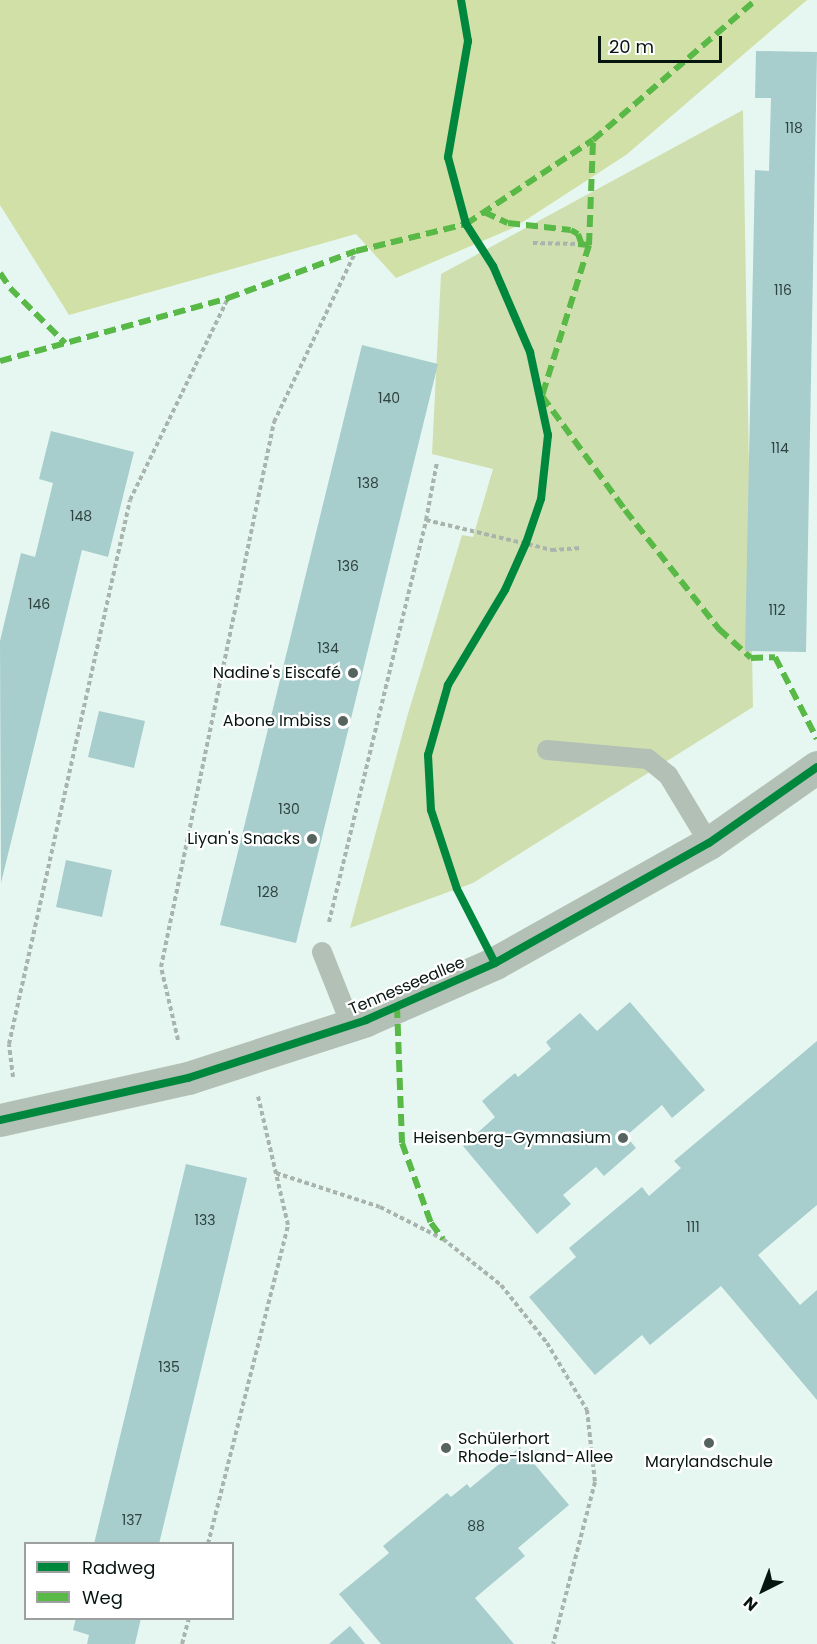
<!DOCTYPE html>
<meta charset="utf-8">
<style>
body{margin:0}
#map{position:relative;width:817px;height:1644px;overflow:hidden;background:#e6f7f1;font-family:Poppins,sans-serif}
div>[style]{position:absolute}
.green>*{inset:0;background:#d0dfaf}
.forest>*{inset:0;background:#d1e0a6}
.building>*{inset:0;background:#a7cdcd}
.path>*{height:4px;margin-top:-2px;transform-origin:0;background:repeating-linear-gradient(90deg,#a8b4ac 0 4.5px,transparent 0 7.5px)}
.lane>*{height:20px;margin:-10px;padding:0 10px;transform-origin:10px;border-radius:10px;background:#b3c0b5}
.street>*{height:33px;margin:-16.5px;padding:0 16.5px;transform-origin:16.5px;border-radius:16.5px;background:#b3c0b5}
.quiet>*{height:6px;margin-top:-3px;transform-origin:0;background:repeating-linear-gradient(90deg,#58b947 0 12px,transparent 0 18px)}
.cycleway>*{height:8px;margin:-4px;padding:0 4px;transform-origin:4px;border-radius:4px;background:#00873e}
.dots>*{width:16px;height:16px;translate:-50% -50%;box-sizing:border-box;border:3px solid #fff;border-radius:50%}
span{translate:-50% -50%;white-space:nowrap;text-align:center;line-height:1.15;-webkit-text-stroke:4.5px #fff;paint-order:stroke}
.number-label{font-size:14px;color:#2f4340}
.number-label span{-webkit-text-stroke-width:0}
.poi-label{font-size:16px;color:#071511}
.right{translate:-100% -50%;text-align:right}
.left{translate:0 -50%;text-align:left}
.street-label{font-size:16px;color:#071511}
.legend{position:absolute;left:24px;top:1542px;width:210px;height:78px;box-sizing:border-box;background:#fff;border:2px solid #9ca1a0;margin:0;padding:8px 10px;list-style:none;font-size:18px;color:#071511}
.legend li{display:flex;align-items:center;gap:12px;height:30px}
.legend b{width:30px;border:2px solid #9ca1a0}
.north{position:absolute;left:733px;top:1560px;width:60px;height:60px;-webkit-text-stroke:4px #fff;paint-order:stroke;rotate:222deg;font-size:16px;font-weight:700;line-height:24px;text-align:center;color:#071511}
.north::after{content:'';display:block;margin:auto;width:21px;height:27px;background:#071511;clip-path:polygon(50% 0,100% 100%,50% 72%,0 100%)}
.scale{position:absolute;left:598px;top:36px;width:124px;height:27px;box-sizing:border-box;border:3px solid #071511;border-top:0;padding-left:8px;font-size:18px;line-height:21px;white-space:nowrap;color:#071511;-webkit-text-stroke:4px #fff;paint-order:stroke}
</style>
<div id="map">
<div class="green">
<div style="clip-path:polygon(743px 110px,753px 707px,473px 883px,350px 928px,407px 717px,462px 535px,473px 537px,493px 469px,432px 454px,441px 274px)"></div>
</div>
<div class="forest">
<div style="clip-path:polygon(0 0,807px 0,626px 155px,515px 227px,396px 278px,356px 234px,69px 315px,0 205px)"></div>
</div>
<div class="building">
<div style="clip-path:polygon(756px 51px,817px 52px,806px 652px,745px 651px,755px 170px,769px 171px,771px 98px,755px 98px)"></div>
<div style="clip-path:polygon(362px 345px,438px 364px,296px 943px,220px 925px)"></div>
<div style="clip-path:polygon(51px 431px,134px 452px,108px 557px,82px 550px,1px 883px,0 641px,21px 553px,35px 557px,53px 483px,39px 479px)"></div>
<div style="clip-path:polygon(99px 711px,145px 721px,134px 768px,88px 757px)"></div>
<div style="clip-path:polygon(66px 860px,112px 870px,102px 917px,56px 907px)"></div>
<div style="clip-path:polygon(630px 1002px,705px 1090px,672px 1118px,662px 1105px,626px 1136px,636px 1148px,604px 1176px,596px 1167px,563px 1195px,571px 1204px,537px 1234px,463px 1146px,495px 1117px,482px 1101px,515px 1073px,518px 1077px,551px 1049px,546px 1042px,580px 1013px,597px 1031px)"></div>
<div style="clip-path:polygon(817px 1041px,817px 1205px,758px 1255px,800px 1305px,817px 1290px,817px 1400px,721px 1286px,650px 1345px,642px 1335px,595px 1375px,529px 1297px,576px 1257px,569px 1248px,642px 1187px,649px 1196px,681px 1168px,674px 1161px)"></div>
<div style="clip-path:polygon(186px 1164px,247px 1178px,227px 1262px,159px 1544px,94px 1544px)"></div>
<div style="clip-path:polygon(520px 1447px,569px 1505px,518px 1548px,525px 1556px,475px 1598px,514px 1644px,381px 1644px,339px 1594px,389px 1553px,383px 1546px,447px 1493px,451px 1497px,467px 1484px,470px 1488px)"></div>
<div style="clip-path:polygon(76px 1618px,141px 1618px,135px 1644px,87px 1644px,89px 1635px,73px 1630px)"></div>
<div style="clip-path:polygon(350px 1626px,365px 1644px,329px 1644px)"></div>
</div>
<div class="path">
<div style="left:533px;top:243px;width:45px;rotate:1.3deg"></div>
<div style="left:426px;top:520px;width:130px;rotate:13.4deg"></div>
<div style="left:552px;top:550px;width:30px;rotate:-4deg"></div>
<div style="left:329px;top:922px;width:414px;rotate:-76.4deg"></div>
<div style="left:426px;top:520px;width:59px;rotate:-79.3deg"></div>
<div style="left:178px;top:1040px;width:75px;rotate:-103.1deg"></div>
<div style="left:161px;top:967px;width:557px;rotate:-78.29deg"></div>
<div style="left:274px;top:422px;width:190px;rotate:-64.4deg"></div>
<div style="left:13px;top:1077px;width:33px;rotate:-97deg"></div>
<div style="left:9px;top:1044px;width:557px;rotate:-77.46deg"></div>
<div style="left:130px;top:500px;width:225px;rotate:-64.1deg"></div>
<div style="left:276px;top:1173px;width:109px;rotate:18.1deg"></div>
<div style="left:380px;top:1207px;width:71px;rotate:26.9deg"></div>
<div style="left:443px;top:1239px;width:74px;rotate:38.4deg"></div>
<div style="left:501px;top:1285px;width:74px;rotate:51.6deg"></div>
<div style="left:547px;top:1343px;width:78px;rotate:59.2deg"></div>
<div style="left:587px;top:1410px;width:72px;rotate:83.7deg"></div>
<div style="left:595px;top:1482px;width:167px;rotate:104.5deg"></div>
<div style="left:208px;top:1544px;width:329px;rotate:-75.9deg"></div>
<div style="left:288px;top:1225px;width:132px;rotate:-103.1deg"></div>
<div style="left:182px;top:1644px;width:27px;rotate:-75deg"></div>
</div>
<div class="lane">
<div style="left:547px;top:750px;width:101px;rotate:5.1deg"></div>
<div style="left:648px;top:759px;width:26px;rotate:39deg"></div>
<div style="left:668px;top:775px;width:79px;rotate:58.9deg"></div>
<div style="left:322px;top:952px;width:79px;rotate:68.3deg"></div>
</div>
<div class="street">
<div style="left:0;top:1120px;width:193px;rotate:-12.6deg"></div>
<div style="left:188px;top:1078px;width:187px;rotate:-18deg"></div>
<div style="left:366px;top:1020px;width:141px;rotate:-23.8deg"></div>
<div style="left:495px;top:963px;width:245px;rotate:-29.3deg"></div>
<div style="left:709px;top:843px;width:132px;rotate:-35.1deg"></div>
</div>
<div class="quiet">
<div style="left:484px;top:212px;width:26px;rotate:25deg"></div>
<div style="left:508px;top:223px;width:63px;rotate:6.3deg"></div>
<div style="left:571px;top:230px;width:8px;rotate:30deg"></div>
<div style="left:578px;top:234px;width:12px;rotate:70deg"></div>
<div style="left:578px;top:244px;width:11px;rotate:5deg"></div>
<div style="left:589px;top:245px;width:105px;rotate:-87.8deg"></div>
<div style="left:589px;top:245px;width:158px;rotate:107.3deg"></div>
<div style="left:542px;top:396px;width:141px;rotate:53.9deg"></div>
<div style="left:625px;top:510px;width:152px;rotate:51.7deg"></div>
<div style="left:719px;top:629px;width:43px;rotate:42.2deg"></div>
<div style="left:751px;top:658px;width:24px;rotate:-2deg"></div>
<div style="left:775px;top:657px;width:92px;rotate:62.9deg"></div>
<div style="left:0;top:273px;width:18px;rotate:56deg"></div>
<div style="left:10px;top:288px;width:78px;rotate:45deg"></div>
<div style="left:0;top:361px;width:237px;rotate:-15.4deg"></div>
<div style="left:228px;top:298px;width:136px;rotate:-20.2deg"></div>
<div style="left:356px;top:251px;width:113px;rotate:-13.8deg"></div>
<div style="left:466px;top:224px;width:152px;rotate:-33.5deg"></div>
<div style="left:593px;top:140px;width:215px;rotate:-40.7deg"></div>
<div style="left:397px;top:1006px;width:137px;rotate:87.9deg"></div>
<div style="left:402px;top:1143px;width:85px;rotate:70.1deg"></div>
<div style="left:431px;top:1223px;width:20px;rotate:53deg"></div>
</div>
<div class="cycleway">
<div style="left:461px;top:0;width:42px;rotate:80.3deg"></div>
<div style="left:468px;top:41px;width:118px;rotate:99.8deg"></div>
<div style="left:448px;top:157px;width:69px;rotate:75deg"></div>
<div style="left:466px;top:224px;width:50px;rotate:57.3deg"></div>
<div style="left:493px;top:266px;width:94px;rotate:66.7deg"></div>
<div style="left:530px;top:352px;width:85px;rotate:77.8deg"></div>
<div style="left:548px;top:435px;width:64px;rotate:96.2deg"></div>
<div style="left:541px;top:499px;width:46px;rotate:108.8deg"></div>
<div style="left:526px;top:543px;width:51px;rotate:114.1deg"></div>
<div style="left:505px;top:590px;width:111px;rotate:121deg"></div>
<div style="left:448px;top:685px;width:73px;rotate:105.9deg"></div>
<div style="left:428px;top:755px;width:55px;rotate:86.9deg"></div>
<div style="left:431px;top:810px;width:83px;rotate:71.8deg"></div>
<div style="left:457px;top:889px;width:83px;rotate:62.8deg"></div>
<div style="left:0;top:1120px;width:193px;rotate:-12.6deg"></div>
<div style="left:188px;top:1078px;width:187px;rotate:-18deg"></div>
<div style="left:366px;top:1020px;width:141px;rotate:-23.8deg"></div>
<div style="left:495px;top:963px;width:245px;rotate:-29.3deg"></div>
<div style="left:709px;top:843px;width:132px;rotate:-35.1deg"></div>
</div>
<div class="dots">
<div style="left:353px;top:673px;background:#55645f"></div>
<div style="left:343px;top:721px;background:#55645f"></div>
<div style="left:312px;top:839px;background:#55645f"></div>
<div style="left:623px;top:1138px;background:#55645f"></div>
<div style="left:709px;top:1443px;background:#55645f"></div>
<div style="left:446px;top:1448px;background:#55645f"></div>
</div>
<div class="number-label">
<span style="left:794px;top:128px">118</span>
<span style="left:783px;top:290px">116</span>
<span style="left:389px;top:398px">140</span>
<span style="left:780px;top:448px">114</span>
<span style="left:368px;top:483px">138</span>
<span style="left:81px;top:516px">148</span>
<span style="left:348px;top:566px">136</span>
<span style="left:39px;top:604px">146</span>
<span style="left:777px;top:610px">112</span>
<span style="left:328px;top:648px">134</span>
<span style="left:289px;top:809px">130</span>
<span style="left:268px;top:892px">128</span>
<span style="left:205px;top:1220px">133</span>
<span style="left:693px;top:1227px">111</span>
<span style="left:169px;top:1367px">135</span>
<span style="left:132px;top:1520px">137</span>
<span style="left:476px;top:1526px">88</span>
</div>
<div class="poi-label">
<span class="right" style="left:341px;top:673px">Nadine's Eiscafé</span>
<span class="right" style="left:331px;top:721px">Abone Imbiss</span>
<span class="right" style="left:300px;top:839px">Liyan's Snacks</span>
<span class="right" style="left:611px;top:1138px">Heisenberg-Gymnasium</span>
<span class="left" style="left:458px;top:1448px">Schülerhort<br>Rhode-Island-Allee</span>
<span style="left:709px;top:1462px">Marylandschule</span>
</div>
<div class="street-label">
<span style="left:407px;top:986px;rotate:-23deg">Tennesseeallee</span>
</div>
<ul class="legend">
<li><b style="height:8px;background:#00873e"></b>Radweg</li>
<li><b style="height:8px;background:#58b947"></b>Weg</li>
</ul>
<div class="north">N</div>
<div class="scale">20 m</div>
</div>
